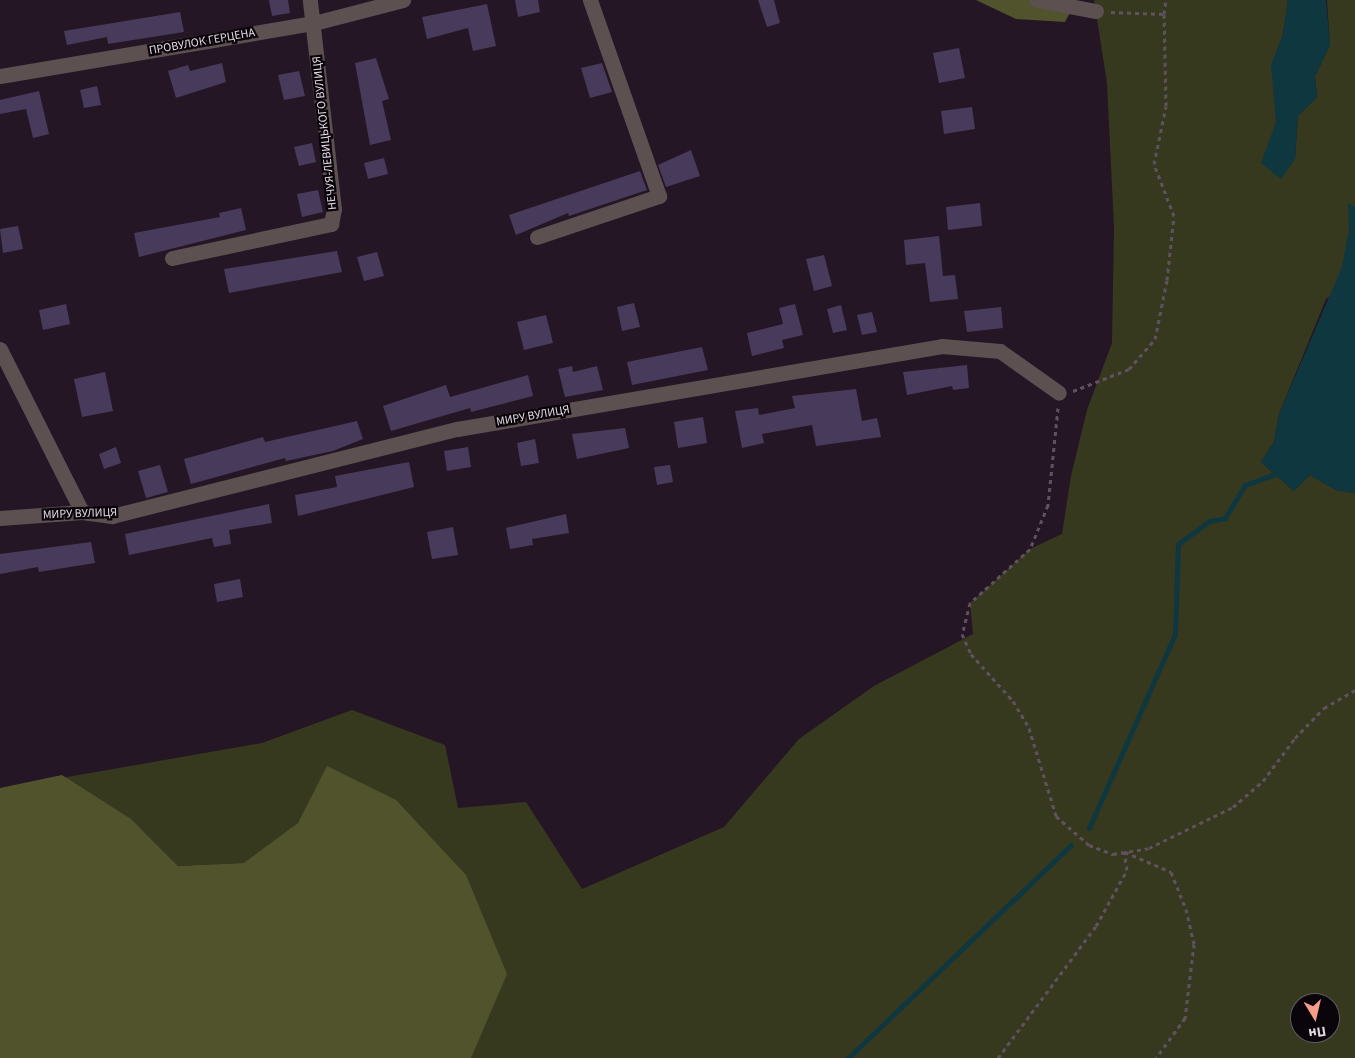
<!DOCTYPE html>
<meta charset="utf-8">
<style>
body{margin:0}
#map{position:relative;width:1355px;height:1058px;overflow:hidden;background:#251625;font-family:"Source Sans 3",sans-serif}
div>[style]{position:absolute}
.green>*{inset:0;background:#37391f}
.forest>*{inset:0;background:#51532d}
.water>*{inset:0;background:#0f373f}
.stream>*{height:5px;margin:-2.5px;padding:0 2.5px;transform-origin:2.5px;border-radius:2.5px;background:#0f373f}
.building>*{inset:0;background:#483a5b}
.path>*{height:3px;margin-top:-1.5px;transform-origin:0;background:repeating-linear-gradient(90deg,#5f515f 0 4px,transparent 0 8px)}
.minor>*{height:15px;margin:-7.5px;padding:0 7.5px;transform-origin:7.5px;border-radius:7.5px;background:#5c5051}
span{translate:-50% -50%;white-space:nowrap;text-align:center;line-height:1.15;-webkit-text-stroke:4.5px #0a050a;paint-order:stroke}
.street-label{font-size:12px;color:#e3d9e3}
.north{position:absolute;left:1290px;top:993px;width:50px;height:50px;box-sizing:border-box;background:#0a050a;border:1px solid #615a61;border-radius:50%;rotate:171deg;font-size:14px;font-weight:700;line-height:20px;text-align:center;color:#e3d9e3}
.north::after{content:'';display:block;margin:auto;width:18px;height:22px;background:#f49e89;clip-path:polygon(50% 0,100% 100%,50% 72%,0 100%)}
</style>
<div id="map">
<div class="green">
<div style="clip-path:polygon(evenodd,1094px 0,1288px 0,1283px 34px,1272px 65px,1276px 121px,1295px 159px,1298px 116px,1317px 97px,1315px 76px,1330px 45px,1327px 0,1355px 0,1355px 278px,1326px 299px,1279px 414px,1274px 442px,1261px 462px,1294px 491px,1310px 475px,1336px 490px,1355px 493px,1355px 1058px,465px 1058px,244px 863px,178px 866px,144px 832px,56px 779px,262px 743px,352px 710px,445px 745px,458px 808px,526px 802px,582px 889px,724px 827px,799px 739px,874px 686px,973px 634px,970px 603px,1030px 549px,1062px 534px,1071px 476px,1087px 410px,1112px 343px,1114px 227px,1107px 83px,1094px 0,1300px 1003px,1330px 1003px,1330px 1033px,1300px 1033px,1300px 1003px)"></div>
</div>
<div class="forest">
<div style="clip-path:polygon(976px 0,1077px 0,1065px 22px,1016px 19px)"></div>
<div style="clip-path:polygon(327px 766px,396px 800px,466px 875px,507px 974px,471px 1058px,0 1058px,0 788px,62px 775px,131px 819px,178px 866px,244px 863px,298px 823px)"></div>
</div>
<div class="water">
<div style="clip-path:polygon(1288px 0,1326px 0,1330px 45px,1315px 76px,1317px 97px,1298px 116px,1295px 159px,1281px 179px,1261px 163px,1276px 122px,1271px 65px,1283px 34px)"></div>
<div style="clip-path:polygon(1348px 203px,1355px 207px,1355px 493px,1336px 490px,1310px 475px,1294px 491px,1261px 462px,1274px 442px,1279px 414px,1342px 267px,1349px 229px)"></div>
</div>
<div class="stream">
<div style="left:1089px;top:828px;width:212px;rotate:-66.1deg"></div>
<div style="left:1175px;top:634px;width:90px;rotate:-88.1deg"></div>
<div style="left:1178px;top:544px;width:39px;rotate:-36deg"></div>
<div style="left:1210px;top:521px;width:15px;rotate:-11deg"></div>
<div style="left:1225px;top:518px;width:39px;rotate:-59deg"></div>
<div style="left:1245px;top:485px;width:35px;rotate:-20deg"></div>
<div style="left:848px;top:1058px;width:308px;rotate:-43.7deg"></div>
</div>
<div class="building">
<div style="clip-path:polygon(269px 0,288px 0,290px 13px,272px 16px)"></div>
<div style="clip-path:polygon(515px 0,538px 0,540px 12px,518px 17px)"></div>
<div style="clip-path:polygon(758px 0,774px 0,780px 23px,767px 27px)"></div>
<div style="clip-path:polygon(487px 4px,496px 46px,473px 51px,468px 28px,427px 39px,422px 17px)"></div>
<div style="clip-path:polygon(180px 12px,184px 32px,108px 44px,107px 37px,67px 45px,64px 31px)"></div>
<div style="clip-path:polygon(959px 48px,965px 78px,939px 83px,933px 53px)"></div>
<div style="clip-path:polygon(376px 58px,389px 99px,382px 101px,391px 140px,370px 145px,355px 63px)"></div>
<div style="clip-path:polygon(222px 63px,226px 82px,176px 98px,168px 71px,188px 65px,190px 71px)"></div>
<div style="clip-path:polygon(602px 63px,612px 92px,590px 98px,581px 68px)"></div>
<div style="clip-path:polygon(299px 71px,305px 96px,284px 100px,278px 75px)"></div>
<div style="clip-path:polygon(97px 86px,101px 105px,84px 108px,80px 90px)"></div>
<div style="clip-path:polygon(39px 91px,49px 134px,33px 138px,26px 109px,0 114px,0 100px)"></div>
<div style="clip-path:polygon(972px 107px,975px 129px,944px 134px,941px 111px)"></div>
<div style="clip-path:polygon(312px 143px,316px 162px,299px 166px,294px 147px)"></div>
<div style="clip-path:polygon(691px 150px,700px 176px,666px 187px,658px 165px)"></div>
<div style="clip-path:polygon(384px 158px,388px 174px,368px 179px,364px 163px)"></div>
<div style="clip-path:polygon(640px 171px,647px 190px,569px 216px,568px 213px,516px 235px,509px 215px)"></div>
<div style="clip-path:polygon(318px 190px,323px 212px,302px 217px,297px 194px)"></div>
<div style="clip-path:polygon(980px 203px,982px 226px,948px 230px,946px 207px)"></div>
<div style="clip-path:polygon(241px 208px,246px 230px,139px 257px,134px 233px,220px 217px,219px 213px)"></div>
<div style="clip-path:polygon(18px 226px,23px 249px,3px 253px,0 229px)"></div>
<div style="clip-path:polygon(939px 236px,943px 276px,955px 275px,958px 299px,930px 302px,925px 263px,906px 265px,904px 240px)"></div>
<div style="clip-path:polygon(337px 251px,342px 272px,229px 293px,224px 269px)"></div>
<div style="clip-path:polygon(377px 252px,384px 276px,364px 281px,357px 257px)"></div>
<div style="clip-path:polygon(824px 255px,832px 286px,814px 291px,806px 259px)"></div>
<div style="clip-path:polygon(634px 303px,640px 327px,622px 331px,617px 307px)"></div>
<div style="clip-path:polygon(66px 304px,70px 324px,43px 330px,39px 310px)"></div>
<div style="clip-path:polygon(795px 304px,803px 335px,782px 340px,784px 348px,752px 356px,747px 333px,783px 324px,779px 308px)"></div>
<div style="clip-path:polygon(841px 305px,847px 330px,833px 333px,827px 309px)"></div>
<div style="clip-path:polygon(1001px 307px,1003px 328px,967px 332px,964px 311px)"></div>
<div style="clip-path:polygon(872px 312px,877px 332px,862px 335px,857px 315px)"></div>
<div style="clip-path:polygon(546px 315px,553px 343px,524px 350px,517px 322px)"></div>
<div style="clip-path:polygon(702px 347px,708px 370px,632px 385px,627px 362px)"></div>
<div style="clip-path:polygon(967px 365px,969px 388px,953px 390px,952px 386px,907px 395px,903px 372px)"></div>
<div style="clip-path:polygon(572px 366px,573px 372px,597px 366px,603px 390px,565px 397px,558px 369px)"></div>
<div style="clip-path:polygon(105px 372px,113px 411px,82px 417px,74px 379px)"></div>
<div style="clip-path:polygon(528px 375px,533px 396px,471px 412px,470px 408px,391px 431px,383px 406px,446px 385px,450px 397px)"></div>
<div style="clip-path:polygon(856px 389px,862px 421px,877px 418px,881px 437px,816px 446px,812px 425px,762px 434px,764px 443px,742px 448px,735px 411px,758px 408px,759px 415px,795px 408px,792px 396px)"></div>
<div style="clip-path:polygon(703px 417px,707px 443px,678px 448px,674px 422px)"></div>
<div style="clip-path:polygon(357px 421px,363px 439px,333px 451px,286px 461px,285px 458px,191px 484px,184px 459px,263px 437px,265px 442px)"></div>
<div style="clip-path:polygon(625px 428px,629px 448px,577px 459px,572px 434px)"></div>
<div style="clip-path:polygon(535px 439px,539px 463px,521px 466px,517px 443px)"></div>
<div style="clip-path:polygon(116px 447px,121px 463px,104px 469px,99px 454px)"></div>
<div style="clip-path:polygon(468px 447px,471px 467px,447px 471px,444px 451px)"></div>
<div style="clip-path:polygon(409px 462px,414px 487px,298px 516px,295px 495px,337px 487px,335px 476px)"></div>
<div style="clip-path:polygon(160px 465px,168px 492px,146px 498px,138px 471px)"></div>
<div style="clip-path:polygon(670px 465px,673px 482px,657px 485px,654px 467px)"></div>
<div style="clip-path:polygon(269px 504px,272px 523px,229px 530px,231px 544px,214px 547px,212px 538px,129px 555px,125px 534px)"></div>
<div style="clip-path:polygon(566px 514px,569px 533px,532px 539px,533px 545px,510px 549px,506px 528px)"></div>
<div style="clip-path:polygon(453px 527px,458px 555px,432px 559px,427px 532px)"></div>
<div style="clip-path:polygon(91px 542px,95px 563px,39px 572px,38px 567px,0 574px,0 554px)"></div>
<div style="clip-path:polygon(240px 579px,243px 597px,217px 602px,214px 584px)"></div>
</div>
<div class="path">
<div style="left:1111px;top:12px;width:53px;rotate:2.2deg"></div>
<div style="left:1164px;top:14px;width:14px;rotate:-82deg"></div>
<div style="left:1073px;top:391px;width:60px;rotate:-21.4deg"></div>
<div style="left:1129px;top:369px;width:40px;rotate:-49deg"></div>
<div style="left:1155px;top:339px;width:60px;rotate:-78.5deg"></div>
<div style="left:1167px;top:280px;width:64px;rotate:-83.8deg"></div>
<div style="left:1174px;top:216px;width:56px;rotate:-111deg"></div>
<div style="left:1154px;top:164px;width:59px;rotate:-78.3deg"></div>
<div style="left:1166px;top:106px;width:92px;rotate:-91.2deg"></div>
<div style="left:1058px;top:408px;width:98px;rotate:95.9deg"></div>
<div style="left:1048px;top:505px;width:48px;rotate:112.2deg"></div>
<div style="left:1030px;top:549px;width:81px;rotate:138deg"></div>
<div style="left:970px;top:603px;width:32px;rotate:104deg"></div>
<div style="left:962px;top:634px;width:22px;rotate:66deg"></div>
<div style="left:971px;top:654px;width:63px;rotate:48.2deg"></div>
<div style="left:1013px;top:701px;width:31px;rotate:59deg"></div>
<div style="left:1029px;top:728px;width:92px;rotate:72.9deg"></div>
<div style="left:1056px;top:816px;width:44px;rotate:41.3deg"></div>
<div style="left:1089px;top:845px;width:26px;rotate:21deg"></div>
<div style="left:1113px;top:854px;width:36px;rotate:-9deg"></div>
<div style="left:1149px;top:848px;width:93px;rotate:-26deg"></div>
<div style="left:1233px;top:807px;width:40px;rotate:-41deg"></div>
<div style="left:1263px;top:781px;width:54px;rotate:-53.3deg"></div>
<div style="left:1295px;top:738px;width:42px;rotate:-46deg"></div>
<div style="left:1324px;top:708px;width:36px;rotate:-30deg"></div>
<div style="left:1125px;top:852px;width:50px;rotate:23.5deg"></div>
<div style="left:1171px;top:872px;width:40px;rotate:68deg"></div>
<div style="left:1186px;top:909px;width:36px;rotate:77deg"></div>
<div style="left:1194px;top:944px;width:75px;rotate:96.9deg"></div>
<div style="left:1185px;top:1018px;width:49px;rotate:125.9deg"></div>
<div style="left:998px;top:1058px;width:164px;rotate:-53.4deg"></div>
<div style="left:1096px;top:926px;width:64px;rotate:-61deg"></div>
<div style="left:1127px;top:870px;width:18px;rotate:-99deg"></div>
</div>
<div class="minor">
<div style="left:1037px;top:0;width:60px;rotate:10.6deg"></div>
<div style="left:0;top:76px;width:318px;rotate:-9.6deg"></div>
<div style="left:314px;top:23px;width:92px;rotate:-14.5deg"></div>
<div style="left:537px;top:237px;width:129px;rotate:-18.6deg"></div>
<div style="left:659px;top:196px;width:208px;rotate:-109.4deg"></div>
<div style="left:172px;top:258px;width:163px;rotate:-12.1deg"></div>
<div style="left:331px;top:224px;width:15px;rotate:-79deg"></div>
<div style="left:334px;top:209px;width:210px;rotate:-96.6deg"></div>
<div style="left:0;top:349px;width:182px;rotate:63.3deg"></div>
<div style="left:0;top:518px;width:82px;rotate:-4.2deg"></div>
<div style="left:82px;top:512px;width:30px;rotate:8deg"></div>
<div style="left:112px;top:516px;width:356px;rotate:-14.2deg"></div>
<div style="left:457px;top:429px;width:492px;rotate:-9.7deg"></div>
<div style="left:942px;top:346px;width:58px;rotate:4.9deg"></div>
<div style="left:1000px;top:351px;width:72px;rotate:35.4deg"></div>
</div>
<div class="street-label">
<span style="left:202px;top:42px;rotate:-10deg">ПРОВУЛОК ГЕРЦЕНА</span>
<span style="left:325px;top:133px;rotate:-96deg">НЕЧУЯ-ЛЕВИЦЬКОГО ВУЛИЦЯ</span>
<span style="left:533px;top:416px;rotate:-10deg">МИРУ ВУЛИЦЯ</span>
<span style="left:80px;top:514px;rotate:-2deg">МИРУ ВУЛИЦЯ</span>
</div>
<div class="north">Пн</div>
</div>
